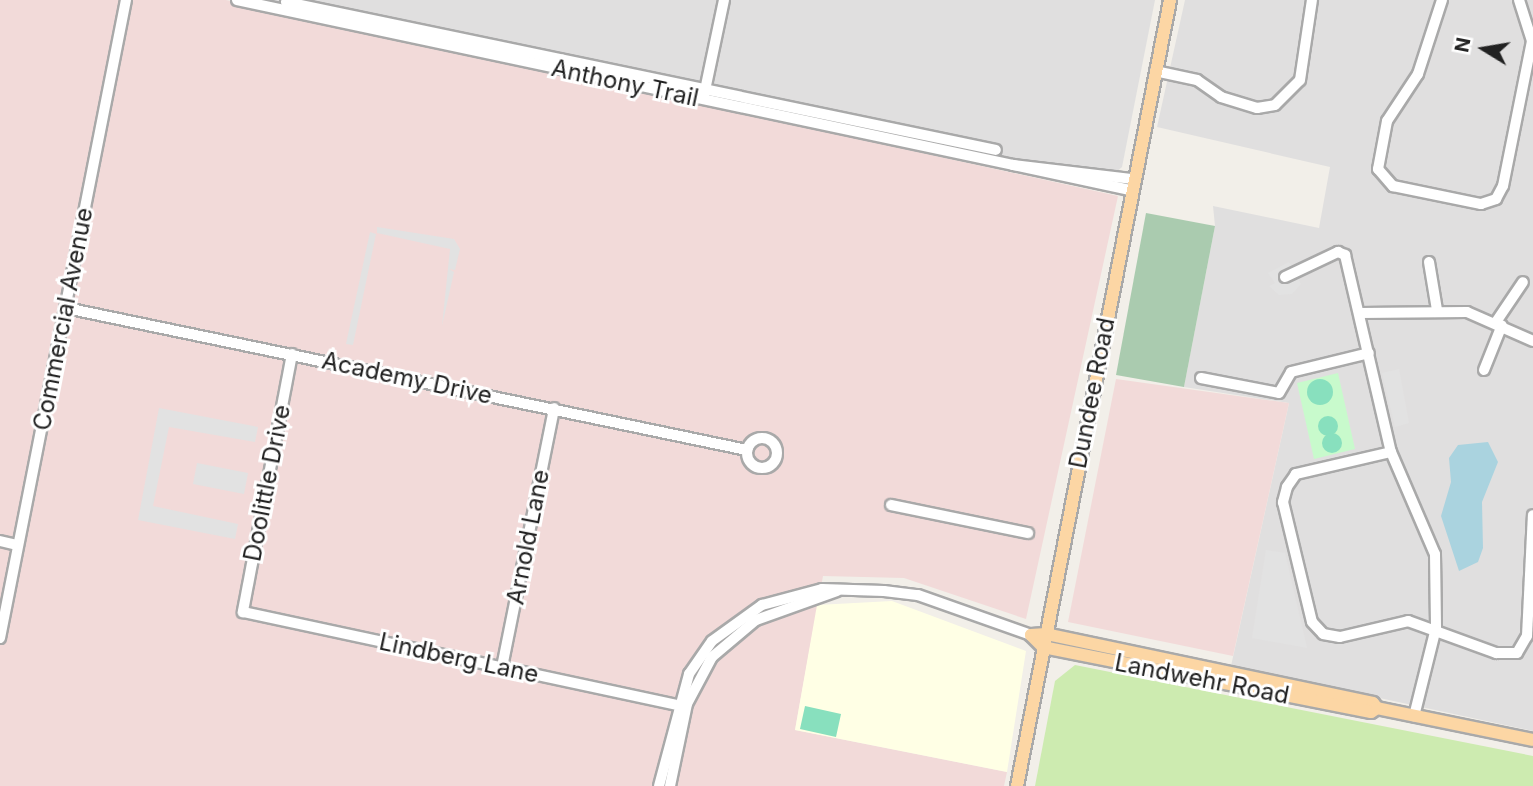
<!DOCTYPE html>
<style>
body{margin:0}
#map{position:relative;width:1533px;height:786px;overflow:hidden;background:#f2efe9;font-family:Inter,sans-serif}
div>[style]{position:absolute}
.residential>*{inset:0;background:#e0dfdf}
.commercial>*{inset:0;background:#f2dad9}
.education>*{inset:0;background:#ffffe5}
.grass>*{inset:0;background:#cdebb0}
.cemetery>*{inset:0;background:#aacbaf}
.park>*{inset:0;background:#c8facc}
.pitch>*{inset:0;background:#88e0be}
.round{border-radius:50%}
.parking>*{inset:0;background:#e2e2e2}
.water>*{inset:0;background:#aad3df}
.roads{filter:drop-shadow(2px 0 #a9a9a9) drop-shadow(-2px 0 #a9a9a9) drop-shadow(0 2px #a9a9a9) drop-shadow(0 -2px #a9a9a9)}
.minor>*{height:10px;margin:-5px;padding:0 5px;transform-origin:5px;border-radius:5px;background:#fff}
.minor>.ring{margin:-5px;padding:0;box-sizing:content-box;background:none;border:10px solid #fff;border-radius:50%}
.major>*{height:12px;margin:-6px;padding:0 6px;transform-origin:6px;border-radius:6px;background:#fcd6a4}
span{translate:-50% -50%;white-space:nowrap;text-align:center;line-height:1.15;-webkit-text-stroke:6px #fff;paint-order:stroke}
.street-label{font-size:24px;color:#222}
.north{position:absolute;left:1449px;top:14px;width:70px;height:70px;-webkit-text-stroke:5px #fff;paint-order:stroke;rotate:281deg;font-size:19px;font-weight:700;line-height:28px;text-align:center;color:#222}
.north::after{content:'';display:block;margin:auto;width:24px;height:32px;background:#222;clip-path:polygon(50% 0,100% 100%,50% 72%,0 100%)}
</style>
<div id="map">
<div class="residential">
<div style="clip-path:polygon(265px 0,1155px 0,1122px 167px,1115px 173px,974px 153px)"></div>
<div style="clip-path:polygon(1185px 0,1533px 0,1533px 731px,1231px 666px,1289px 403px,1184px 387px,1215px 226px,1213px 206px,1319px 228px,1330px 167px,1157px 127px)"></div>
</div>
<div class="commercial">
<div style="clip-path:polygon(0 0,226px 0,1118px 196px,1026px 619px,904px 578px,823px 576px,795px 730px,1007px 772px,1004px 786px,0 786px)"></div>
<div style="clip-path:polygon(1116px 379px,1289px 403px,1233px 656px,1068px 622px)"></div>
</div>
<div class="education">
<div style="clip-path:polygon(892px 601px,1026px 651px,1007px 772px,795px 730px,817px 605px)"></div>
</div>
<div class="grass">
<div style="clip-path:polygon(1075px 665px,1533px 756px,1533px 786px,1035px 786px,1055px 681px)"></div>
</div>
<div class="cemetery">
<div style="clip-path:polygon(1146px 213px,1215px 226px,1184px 387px,1116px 375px)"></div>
</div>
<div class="park">
<div style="clip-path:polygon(1338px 373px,1355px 449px,1314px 459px,1297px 383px)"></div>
</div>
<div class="pitch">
<div class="round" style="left:1307px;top:379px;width:26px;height:26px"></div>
<div class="round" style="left:1318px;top:416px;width:20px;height:20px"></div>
<div class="round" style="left:1322px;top:433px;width:20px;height:20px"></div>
<div style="clip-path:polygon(805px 706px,841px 714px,836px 737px,800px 729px)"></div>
</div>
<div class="parking">
<div style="clip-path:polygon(377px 227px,454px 239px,460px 249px,455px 270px,449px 269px,454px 272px,442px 326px,450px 249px,377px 233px)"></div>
<div style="clip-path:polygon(370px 232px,376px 234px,353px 345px,346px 344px)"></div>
<div style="clip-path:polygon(1289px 262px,1301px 284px,1292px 294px,1279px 295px,1269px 286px,1275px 283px,1268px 273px)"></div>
<div style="clip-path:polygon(1399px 369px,1409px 423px,1395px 427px,1382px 373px)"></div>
<div style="clip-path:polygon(159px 408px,258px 427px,255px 442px,169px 427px,153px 506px,238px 524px,235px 539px,138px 520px)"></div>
<div style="clip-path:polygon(197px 463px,248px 473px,244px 494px,193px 484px)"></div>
<div style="clip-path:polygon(1266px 550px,1285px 553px,1307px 648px,1252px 638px)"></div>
</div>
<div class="water">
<div style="clip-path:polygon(1488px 442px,1498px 462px,1482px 502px,1483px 548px,1478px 562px,1459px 571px,1441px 516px,1451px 482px,1449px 458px,1458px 445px)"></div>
</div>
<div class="roads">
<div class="minor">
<div style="left:237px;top:0;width:793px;rotate:12deg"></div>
<div style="left:1442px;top:0;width:78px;rotate:108deg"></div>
<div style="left:1418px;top:74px;width:56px;rotate:123.4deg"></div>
<div style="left:1387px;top:121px;width:49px;rotate:100.6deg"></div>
<div style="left:1378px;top:169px;width:23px;rotate:49deg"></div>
<div style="left:1393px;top:186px;width:90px;rotate:11.6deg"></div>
<div style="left:1481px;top:204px;width:16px;rotate:-18deg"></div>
<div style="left:1496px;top:199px;width:15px;rotate:-62deg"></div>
<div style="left:1503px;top:186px;width:148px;rotate:-78.7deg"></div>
<div style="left:1532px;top:41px;width:43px;rotate:-107.6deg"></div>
<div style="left:286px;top:2px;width:725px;rotate:11.77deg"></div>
<div style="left:1155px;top:71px;width:43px;rotate:12.1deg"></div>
<div style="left:1197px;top:80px;width:29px;rotate:35deg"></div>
<div style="left:1221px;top:97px;width:38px;rotate:17deg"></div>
<div style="left:1257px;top:108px;width:18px;rotate:-9deg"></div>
<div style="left:1275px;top:105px;width:35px;rotate:-45deg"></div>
<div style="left:1300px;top:80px;width:81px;rotate:-81.5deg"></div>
<div style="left:704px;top:95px;width:97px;rotate:-78.1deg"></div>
<div style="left:1130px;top:190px;width:120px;rotate:-167.9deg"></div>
<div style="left:1013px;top:165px;width:121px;rotate:6.7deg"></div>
<div style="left:1429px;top:262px;width:49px;rotate:80.5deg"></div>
<div style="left:1285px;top:277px;width:59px;rotate:-25.3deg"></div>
<div style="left:1338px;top:252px;width:8px;rotate:23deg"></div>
<div style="left:1345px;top:255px;width:202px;rotate:76.9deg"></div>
<div style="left:1391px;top:452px;width:111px;rotate:66.7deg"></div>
<div style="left:1435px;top:554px;width:74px;rotate:89.2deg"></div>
<div style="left:1436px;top:628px;width:91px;rotate:104deg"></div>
<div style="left:66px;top:308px;width:696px;rotate:11.78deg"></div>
<div style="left:1360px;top:313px;width:107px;rotate:-0.5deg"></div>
<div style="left:1467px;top:312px;width:72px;rotate:23.7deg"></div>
<div style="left:1496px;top:322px;width:48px;rotate:-56deg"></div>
<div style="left:292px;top:354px;width:263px;rotate:100.8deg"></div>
<div style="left:243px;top:612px;width:442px;rotate:12.1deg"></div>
<div style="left:1484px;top:370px;width:48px;rotate:-68.2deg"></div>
<div style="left:1201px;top:378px;width:79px;rotate:10.9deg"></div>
<div style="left:1279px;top:393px;width:24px;rotate:-60deg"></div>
<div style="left:1291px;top:372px;width:80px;rotate:-13.7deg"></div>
<div class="ring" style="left:747px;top:438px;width:20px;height:20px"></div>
<div style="left:1391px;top:452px;width:98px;rotate:167deg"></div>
<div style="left:1296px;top:474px;width:16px;rotate:125deg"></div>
<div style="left:1287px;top:487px;width:16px;rotate:105deg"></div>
<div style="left:1283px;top:502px;width:123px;rotate:76.4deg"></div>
<div style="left:1312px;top:622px;width:16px;rotate:47deg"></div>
<div style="left:1323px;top:634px;width:17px;rotate:10deg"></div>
<div style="left:1340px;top:637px;width:70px;rotate:-13.2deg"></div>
<div style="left:1408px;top:621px;width:94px;rotate:20deg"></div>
<div style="left:1496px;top:653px;width:21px"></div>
<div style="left:1517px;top:653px;width:20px;rotate:-60deg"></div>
<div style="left:1527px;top:636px;width:121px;rotate:-87.2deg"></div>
<div style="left:891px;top:505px;width:140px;rotate:11.6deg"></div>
<div style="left:0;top:541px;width:18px;rotate:13deg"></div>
<div style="left:0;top:638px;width:650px;rotate:-78.83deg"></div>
<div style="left:502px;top:667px;width:264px;rotate:-78.6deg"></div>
<div style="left:659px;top:786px;width:116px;rotate:-75deg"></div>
<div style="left:689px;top:674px;width:40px;rotate:-55.1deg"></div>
<div style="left:712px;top:641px;width:62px;rotate:-35.8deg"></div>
<div style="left:762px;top:605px;width:62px;rotate:-14.9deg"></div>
<div style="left:822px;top:589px;width:62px;rotate:1.8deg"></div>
<div style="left:884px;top:591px;width:34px;rotate:7deg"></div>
<div style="left:918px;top:595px;width:120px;rotate:19.5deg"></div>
<div style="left:670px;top:786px;width:84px;rotate:-78.3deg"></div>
<div style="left:687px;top:704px;width:53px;rotate:-62deg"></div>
<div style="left:712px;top:657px;width:57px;rotate:-40.1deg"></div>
<div style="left:756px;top:620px;width:86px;rotate:-19.7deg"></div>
</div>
<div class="major">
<div style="left:1046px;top:634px;width:334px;rotate:11.9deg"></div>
<div style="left:1373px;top:703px;width:6px;rotate:51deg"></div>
<div style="left:1377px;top:708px;width:7px;rotate:146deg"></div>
<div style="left:1371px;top:712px;width:334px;rotate:-168.8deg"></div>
<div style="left:1043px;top:647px;width:17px;rotate:-135deg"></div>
<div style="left:1031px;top:635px;width:15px;rotate:-4deg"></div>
<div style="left:1377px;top:708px;width:159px;rotate:11.6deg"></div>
<div style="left:1017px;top:786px;width:801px;rotate:-78.98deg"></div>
</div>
</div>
<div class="street-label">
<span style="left:625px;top:83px;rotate:12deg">Anthony Trail</span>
<span style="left:63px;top:319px;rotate:-79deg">Commercial Avenue</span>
<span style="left:407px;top:378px;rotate:12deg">Academy Drive</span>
<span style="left:1092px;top:393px;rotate:-79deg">Dundee Road</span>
<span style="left:267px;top:483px;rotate:-79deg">Doolittle Drive</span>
<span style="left:528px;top:537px;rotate:-79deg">Arnold Lane</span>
<span style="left:459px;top:658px;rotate:12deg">Lindberg Lane</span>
<span style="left:1202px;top:679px;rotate:11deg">Landwehr Road</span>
</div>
<div class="north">N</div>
</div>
